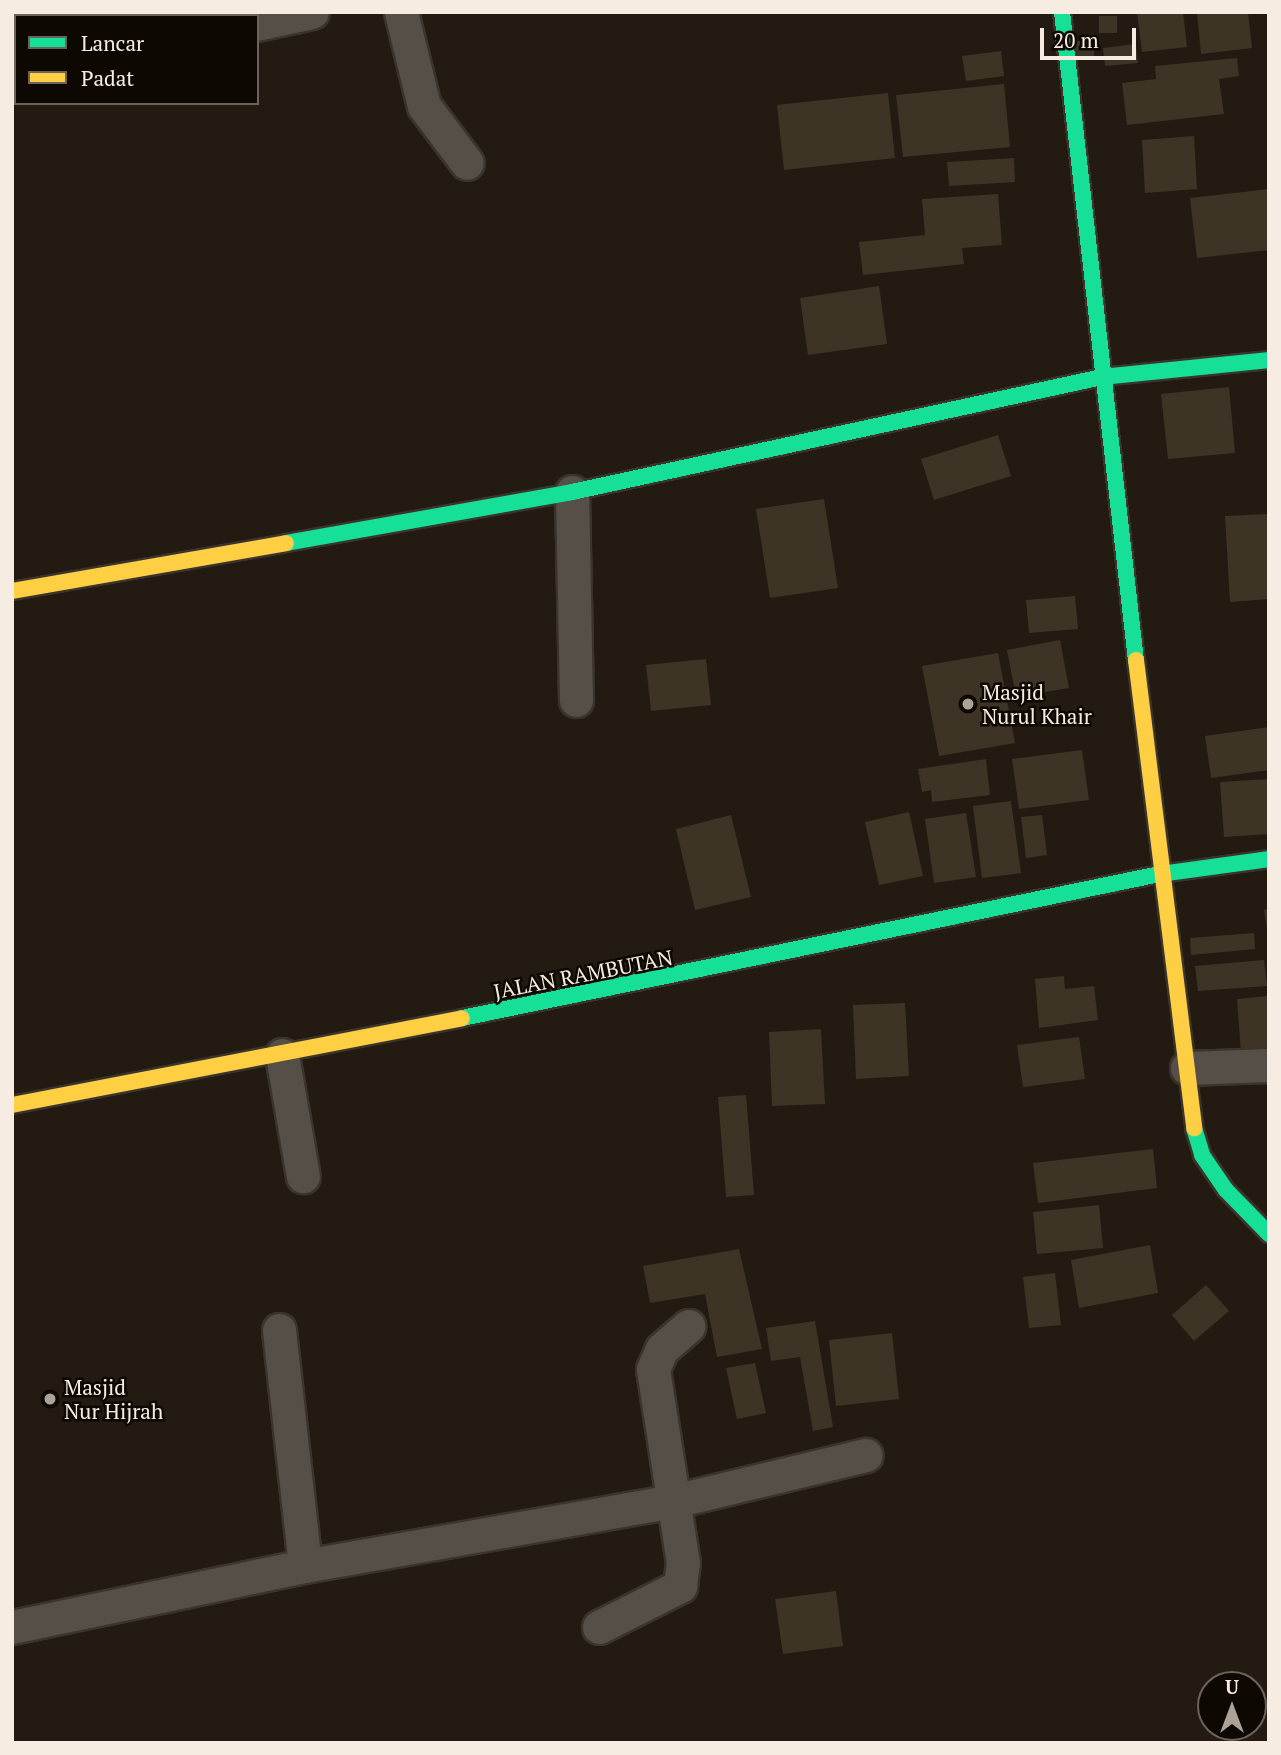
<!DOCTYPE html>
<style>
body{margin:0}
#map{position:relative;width:1281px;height:1755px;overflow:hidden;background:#231b11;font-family:"PT Serif",serif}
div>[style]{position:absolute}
.building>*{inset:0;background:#3e3425}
.roads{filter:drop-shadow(2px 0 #3a342d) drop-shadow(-2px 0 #3a342d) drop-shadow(0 2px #3a342d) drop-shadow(0 -2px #3a342d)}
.street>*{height:33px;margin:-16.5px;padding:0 16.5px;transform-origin:16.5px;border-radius:16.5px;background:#554f47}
.fast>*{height:16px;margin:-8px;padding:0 8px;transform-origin:8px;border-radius:8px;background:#16e098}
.slow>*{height:16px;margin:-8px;padding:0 8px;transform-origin:8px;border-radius:8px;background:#ffcf43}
.dots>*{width:19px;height:19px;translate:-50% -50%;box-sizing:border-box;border:4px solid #0e0803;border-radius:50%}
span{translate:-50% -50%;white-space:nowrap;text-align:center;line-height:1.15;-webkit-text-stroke:5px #0e0803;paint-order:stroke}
.poi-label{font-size:21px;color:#f6ece1}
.left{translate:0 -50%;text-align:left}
.street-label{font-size:21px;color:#f6ece1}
.frame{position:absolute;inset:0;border:14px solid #f6ece1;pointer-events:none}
.legend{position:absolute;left:14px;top:14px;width:245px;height:91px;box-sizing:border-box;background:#0e0803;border:2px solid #6b635c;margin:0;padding:9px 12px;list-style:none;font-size:21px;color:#f6ece1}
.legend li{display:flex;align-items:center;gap:14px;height:35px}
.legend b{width:35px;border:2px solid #6b635c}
.north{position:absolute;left:1197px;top:1671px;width:70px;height:70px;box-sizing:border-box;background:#0e0803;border:2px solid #6b635c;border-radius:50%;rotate:0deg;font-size:19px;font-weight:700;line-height:28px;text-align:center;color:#f6ece1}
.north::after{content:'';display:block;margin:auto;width:24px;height:32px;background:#aca398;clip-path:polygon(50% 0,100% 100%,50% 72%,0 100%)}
.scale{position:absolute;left:1040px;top:28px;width:96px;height:32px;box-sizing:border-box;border:4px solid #f6ece1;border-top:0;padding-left:9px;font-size:21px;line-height:24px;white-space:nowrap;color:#f6ece1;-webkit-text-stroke:5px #0e0803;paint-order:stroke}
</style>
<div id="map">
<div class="building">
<div style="clip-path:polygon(1137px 12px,1183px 12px,1187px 47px,1142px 52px)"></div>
<div style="clip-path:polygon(1197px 12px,1248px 12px,1252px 48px,1201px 54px)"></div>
<div style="clip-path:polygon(1099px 16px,1117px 16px,1117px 33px,1099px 33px)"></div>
<div style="clip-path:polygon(1069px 41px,1094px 41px,1094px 56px,1069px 57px)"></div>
<div style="clip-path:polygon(1136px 44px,1138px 63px,1105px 66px,1103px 48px)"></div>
<div style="clip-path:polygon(1001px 51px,1004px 76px,966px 81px,962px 56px)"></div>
<div style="clip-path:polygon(1237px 58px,1239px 76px,1219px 79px,1224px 114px,1127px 125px,1122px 83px,1156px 79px,1155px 66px)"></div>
<div style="clip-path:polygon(1004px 84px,1010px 147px,903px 157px,896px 95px)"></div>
<div style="clip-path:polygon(888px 93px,895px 158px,784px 170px,777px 105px)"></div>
<div style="clip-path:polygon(1194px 136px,1197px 189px,1145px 193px,1142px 140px)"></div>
<div style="clip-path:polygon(1014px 158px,1015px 182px,949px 186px,947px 162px)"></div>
<div style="clip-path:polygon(1269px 189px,1269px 250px,1197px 258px,1190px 198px)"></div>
<div style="clip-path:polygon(998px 194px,1002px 245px,962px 248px,964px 264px,863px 275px,859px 242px,925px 235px,922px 199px)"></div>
<div style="clip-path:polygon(879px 286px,887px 344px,808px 355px,800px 298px)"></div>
<div style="clip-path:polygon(1229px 387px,1235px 453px,1168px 459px,1161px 394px)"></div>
<div style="clip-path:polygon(998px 435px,1011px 476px,934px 500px,921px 459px)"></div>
<div style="clip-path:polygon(824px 499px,838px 588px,770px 598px,756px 509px)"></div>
<div style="clip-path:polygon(1269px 514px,1269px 599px,1230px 602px,1225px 516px)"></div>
<div style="clip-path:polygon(1075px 596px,1078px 629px,1029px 633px,1026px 600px)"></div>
<div style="clip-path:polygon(1060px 640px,1069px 688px,1016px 697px,1007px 650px)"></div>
<div style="clip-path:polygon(998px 653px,1015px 743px,939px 756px,922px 666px)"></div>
<div style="clip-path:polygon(706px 659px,711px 705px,651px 711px,646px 665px)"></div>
<div style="clip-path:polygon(1269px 727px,1269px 770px,1211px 778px,1205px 736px)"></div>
<div style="clip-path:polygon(1082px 750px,1089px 800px,1019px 809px,1012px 759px)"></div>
<div style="clip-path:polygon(986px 759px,990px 795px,932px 802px,931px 790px,922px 792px,918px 769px)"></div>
<div style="clip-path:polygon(1269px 779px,1269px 834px,1224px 837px,1220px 782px)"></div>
<div style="clip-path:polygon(1011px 801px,1021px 873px,982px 878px,973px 806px)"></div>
<div style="clip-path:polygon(909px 812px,923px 876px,879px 885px,865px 822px)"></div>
<div style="clip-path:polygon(966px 813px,976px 877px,934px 883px,925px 819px)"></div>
<div style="clip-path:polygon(731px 815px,751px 897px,695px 910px,676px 829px)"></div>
<div style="clip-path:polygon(1042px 815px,1047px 855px,1026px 858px,1021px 817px)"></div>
<div style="clip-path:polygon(1269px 909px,1269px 928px,1267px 928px,1264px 910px)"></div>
<div style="clip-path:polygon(1254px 933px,1255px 949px,1191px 955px,1190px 938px)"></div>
<div style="clip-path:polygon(1264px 960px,1267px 986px,1198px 991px,1195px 966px)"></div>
<div style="clip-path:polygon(1064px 976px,1065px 989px,1094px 986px,1098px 1020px,1039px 1028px,1035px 979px)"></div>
<div style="clip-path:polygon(1269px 996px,1269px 1051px,1241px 1054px,1237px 999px)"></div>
<div style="clip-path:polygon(905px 1003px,909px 1076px,856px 1079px,853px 1005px)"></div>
<div style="clip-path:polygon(821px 1029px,825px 1104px,772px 1106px,769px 1032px)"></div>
<div style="clip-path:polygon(1079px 1037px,1085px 1079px,1023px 1087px,1017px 1045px)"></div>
<div style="clip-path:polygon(746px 1095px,754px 1195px,726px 1197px,718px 1097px)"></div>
<div style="clip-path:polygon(1153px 1149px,1157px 1188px,1038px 1203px,1033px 1163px)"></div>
<div style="clip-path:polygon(1099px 1205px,1103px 1248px,1037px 1254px,1033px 1212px)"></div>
<div style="clip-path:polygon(1150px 1245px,1158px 1293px,1079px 1308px,1071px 1260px)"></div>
<div style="clip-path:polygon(739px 1249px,762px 1349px,717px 1357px,705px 1294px,650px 1303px,643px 1266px)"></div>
<div style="clip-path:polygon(1055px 1273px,1061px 1325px,1029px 1328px,1023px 1277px)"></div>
<div style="clip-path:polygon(1206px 1285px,1229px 1311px,1194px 1341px,1172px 1315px)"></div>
<div style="clip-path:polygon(815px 1321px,833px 1427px,813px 1431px,800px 1357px,771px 1361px,766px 1328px)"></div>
<div style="clip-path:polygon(892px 1333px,899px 1399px,836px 1406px,829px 1340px)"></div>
<div style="clip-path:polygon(755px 1363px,766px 1413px,737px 1419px,726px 1368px)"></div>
<div style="clip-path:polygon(836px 1591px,843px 1646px,783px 1654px,775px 1599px)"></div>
</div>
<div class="roads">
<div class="street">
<div style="left:109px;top:12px;width:4px;rotate:76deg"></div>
<div style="left:401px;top:12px;width:97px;rotate:76.3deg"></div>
<div style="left:424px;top:106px;width:71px;rotate:53deg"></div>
<div style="left:257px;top:24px;width:56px;rotate:-12.3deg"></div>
<div style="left:12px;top:73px;width:4px;rotate:-14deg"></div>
<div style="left:572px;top:492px;width:208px;rotate:88.9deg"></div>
<div style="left:282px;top:1055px;width:123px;rotate:80.2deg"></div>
<div style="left:1187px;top:1068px;width:82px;rotate:-2.1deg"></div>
<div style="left:279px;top:1330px;width:237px;rotate:83.7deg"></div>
<div style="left:12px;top:1627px;width:299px;rotate:-11.8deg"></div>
<div style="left:305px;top:1566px;width:375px;rotate:-10deg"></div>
<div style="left:674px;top:1501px;width:197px;rotate:-13.5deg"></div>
<div style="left:599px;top:1627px;width:91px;rotate:-26.8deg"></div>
<div style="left:680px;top:1586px;width:23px;rotate:-83deg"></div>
<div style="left:683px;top:1563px;width:196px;rotate:-98.8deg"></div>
<div style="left:653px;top:1369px;width:22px;rotate:-66deg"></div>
<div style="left:662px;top:1349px;width:35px;rotate:-41deg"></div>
</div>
<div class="fast">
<div style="left:1062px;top:12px;width:652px;rotate:83.49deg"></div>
<div style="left:286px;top:543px;width:291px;rotate:-10.1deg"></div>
<div style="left:572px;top:492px;width:542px;rotate:-12.24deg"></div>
<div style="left:1102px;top:377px;width:168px;rotate:-5.8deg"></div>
<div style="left:462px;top:1018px;width:713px;rotate:-11.66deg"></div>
<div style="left:1160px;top:874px;width:110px;rotate:-7.8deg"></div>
<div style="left:1194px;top:1128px;width:28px;rotate:73deg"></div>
<div style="left:1202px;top:1155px;width:42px;rotate:55.6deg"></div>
<div style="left:1226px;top:1190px;width:62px;rotate:45.7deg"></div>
</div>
<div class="slow">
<div style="left:12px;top:591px;width:278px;rotate:-9.9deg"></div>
<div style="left:1136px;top:660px;width:472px;rotate:82.9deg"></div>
<div style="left:12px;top:1105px;width:458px;rotate:-10.9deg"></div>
</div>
</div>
<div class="dots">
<div style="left:968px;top:704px;background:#aca398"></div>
<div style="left:50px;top:1399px;background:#aca398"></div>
</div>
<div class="poi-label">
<span class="left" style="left:982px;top:704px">Masjid<br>Nurul Khair</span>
<span class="left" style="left:64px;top:1399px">Masjid<br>Nur Hijrah</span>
</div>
<div class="street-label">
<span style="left:583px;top:974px;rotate:-11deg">JALAN RAMBUTAN</span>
</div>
<div class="frame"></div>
<ul class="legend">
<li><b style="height:9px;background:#16e098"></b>Lancar</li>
<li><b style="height:9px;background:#ffcf43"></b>Padat</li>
</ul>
<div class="north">U</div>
<div class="scale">20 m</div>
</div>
